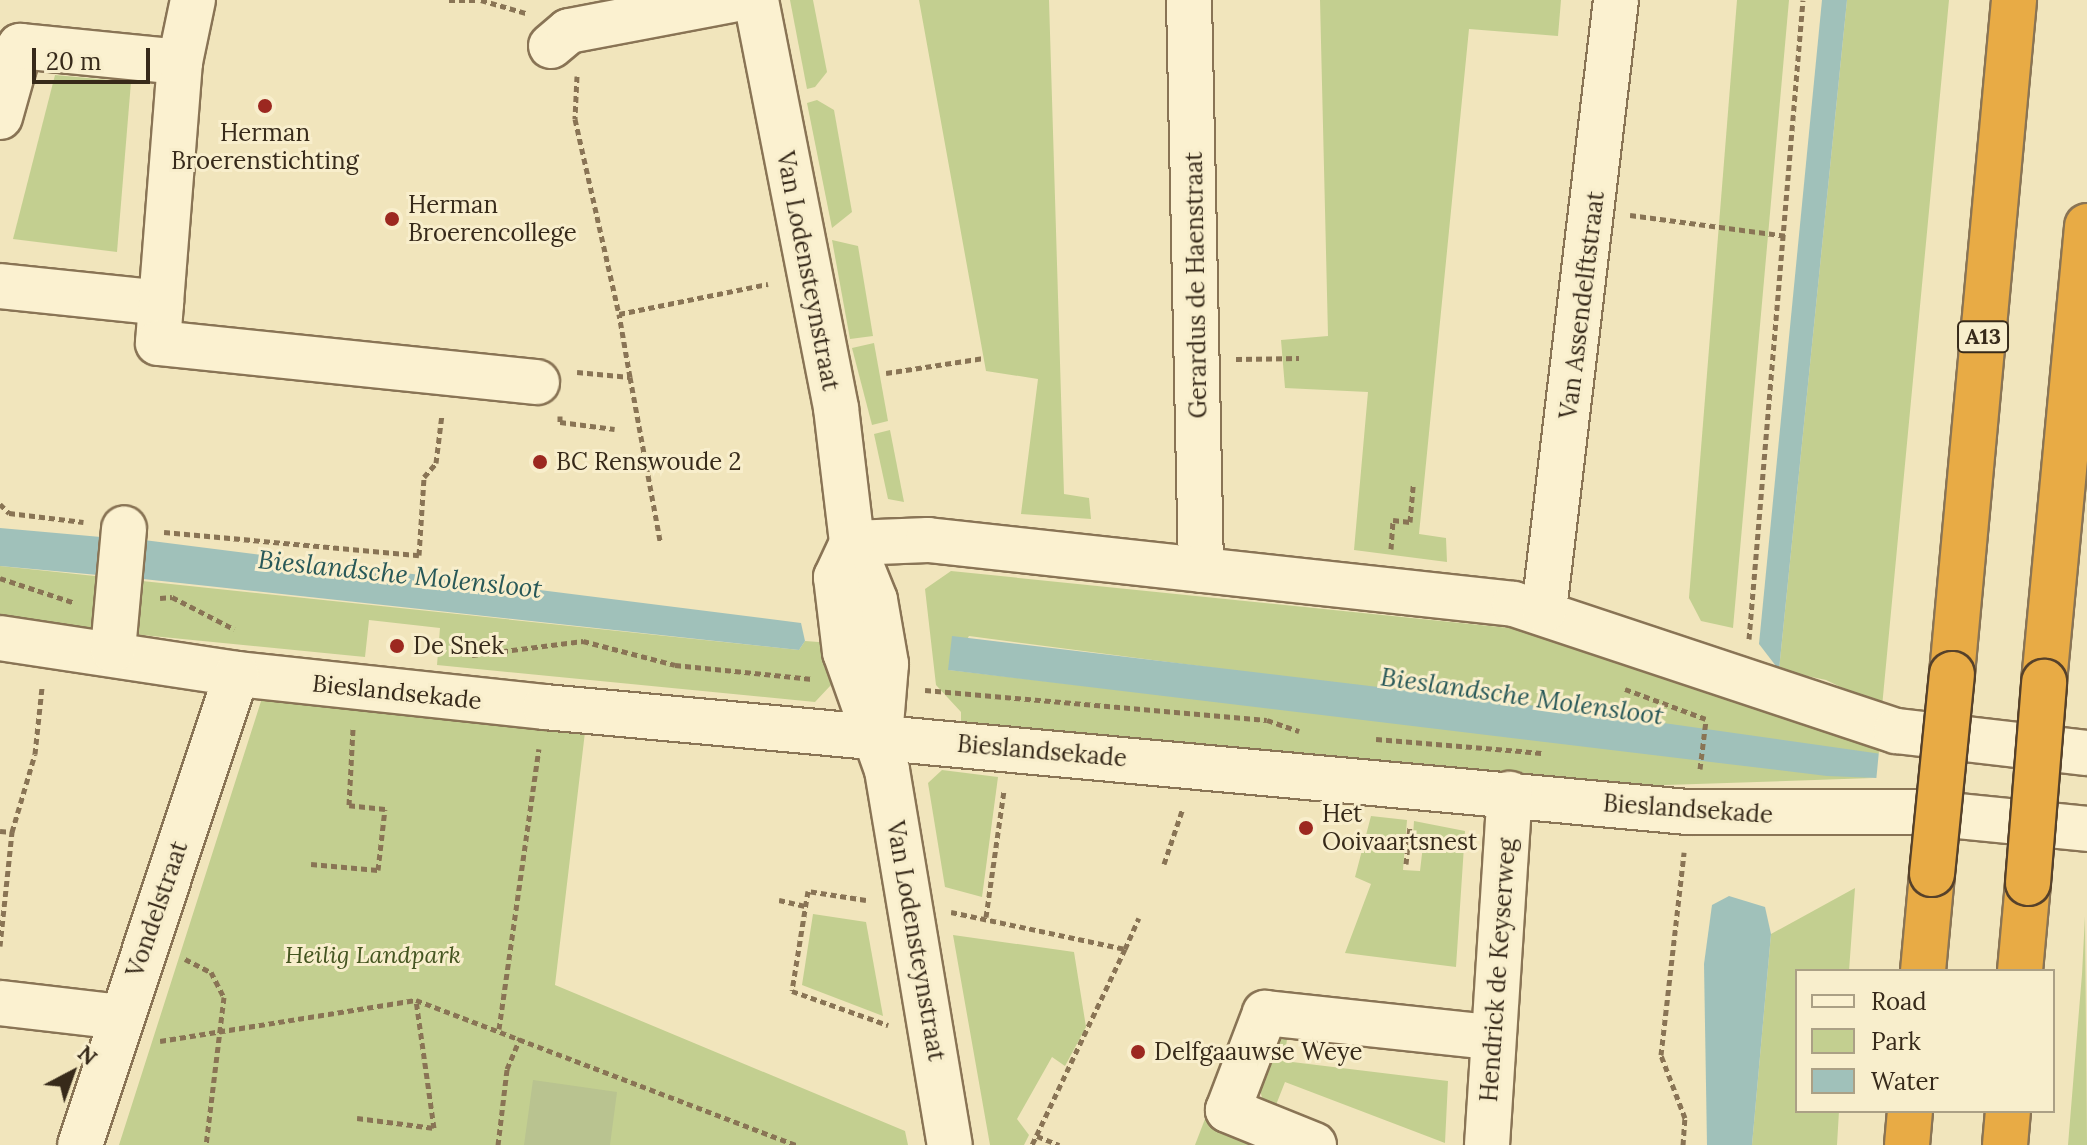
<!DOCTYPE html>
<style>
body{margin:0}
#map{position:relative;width:2087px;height:1145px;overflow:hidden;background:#f1e5bc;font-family:Lora,serif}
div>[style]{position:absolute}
.green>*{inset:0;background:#c3cf90}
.cemetery>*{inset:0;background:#b9c390}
.water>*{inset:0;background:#a0c1ba}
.pier>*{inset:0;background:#f1e5bc}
.path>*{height:5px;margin-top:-2.5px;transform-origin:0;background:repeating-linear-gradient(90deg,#897455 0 6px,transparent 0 10px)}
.roads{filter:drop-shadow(2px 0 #897455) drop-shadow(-2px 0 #897455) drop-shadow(0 2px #897455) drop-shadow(0 -2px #897455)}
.minor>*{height:44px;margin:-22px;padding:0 22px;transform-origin:22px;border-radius:22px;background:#fbf1d0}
.highway>*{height:44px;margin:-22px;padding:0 22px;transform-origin:22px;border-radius:22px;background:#e8ab45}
.bridges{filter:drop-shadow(2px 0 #56412a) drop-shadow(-2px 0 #56412a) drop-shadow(0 2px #56412a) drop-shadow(0 -2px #56412a)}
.highway-bridge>*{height:44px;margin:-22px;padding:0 22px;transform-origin:22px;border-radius:22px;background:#e8ab45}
.dots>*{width:22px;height:22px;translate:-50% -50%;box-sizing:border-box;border:4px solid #f8eecc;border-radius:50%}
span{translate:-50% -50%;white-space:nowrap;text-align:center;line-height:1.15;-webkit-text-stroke:6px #f8eecc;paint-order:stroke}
.shield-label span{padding:2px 6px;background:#f8eecc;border:2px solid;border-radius:6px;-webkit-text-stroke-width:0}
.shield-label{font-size:22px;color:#372a1a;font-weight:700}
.poi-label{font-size:24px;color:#372a1a}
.left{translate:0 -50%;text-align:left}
.street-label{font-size:24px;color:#372a1a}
.park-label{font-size:24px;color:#445520;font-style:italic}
.water-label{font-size:26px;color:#285858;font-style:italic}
.legend{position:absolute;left:1795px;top:969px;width:260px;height:144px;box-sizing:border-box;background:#f8eecc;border:2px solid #aba085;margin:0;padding:10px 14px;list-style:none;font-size:24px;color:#372a1a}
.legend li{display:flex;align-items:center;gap:16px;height:40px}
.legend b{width:40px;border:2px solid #aba085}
.north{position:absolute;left:32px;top:1033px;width:80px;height:80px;-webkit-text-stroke:6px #f8eecc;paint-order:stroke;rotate:41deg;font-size:22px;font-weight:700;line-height:32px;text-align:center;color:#372a1a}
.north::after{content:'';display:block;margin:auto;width:28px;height:36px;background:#372a1a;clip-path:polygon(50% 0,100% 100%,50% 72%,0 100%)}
.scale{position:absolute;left:32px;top:48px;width:118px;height:36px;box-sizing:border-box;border:4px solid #372a1a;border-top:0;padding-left:10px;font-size:24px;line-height:28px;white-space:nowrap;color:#372a1a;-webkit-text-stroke:6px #f8eecc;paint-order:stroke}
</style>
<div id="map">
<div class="green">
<div style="clip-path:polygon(790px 0,813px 0,827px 72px,815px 87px,807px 89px)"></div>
<div style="clip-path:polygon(919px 0,1049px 0,1064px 494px,1089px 498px,1091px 519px,1021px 514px,1038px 379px,986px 371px)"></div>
<div style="clip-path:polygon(1320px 0,1561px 0,1558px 36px,1469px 29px,1419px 534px,1446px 538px,1447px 562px,1354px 550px,1368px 392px,1285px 388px,1281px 340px,1328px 336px)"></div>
<div style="clip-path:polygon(1737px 0,1789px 0,1733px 628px,1701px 621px,1689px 598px)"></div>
<div style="clip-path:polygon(1847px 0,1949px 0,1882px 707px,1826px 680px,1779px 670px)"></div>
<div style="clip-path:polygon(55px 75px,131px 82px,117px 252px,13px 239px)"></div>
<div style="clip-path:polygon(817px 100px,834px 110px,852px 212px,832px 228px,807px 103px)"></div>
<div style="clip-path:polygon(832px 240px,858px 246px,873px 336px,850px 339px)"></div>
<div style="clip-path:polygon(874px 343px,888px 421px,872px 425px,852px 348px)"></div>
<div style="clip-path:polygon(890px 430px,904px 502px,888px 499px,874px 434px)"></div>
<div style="clip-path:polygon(0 566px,799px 650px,805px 641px,832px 643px,835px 665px,831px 685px,815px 702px,437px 665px,440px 628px,369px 620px,365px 657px,0 621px)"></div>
<div style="clip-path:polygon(951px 571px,1519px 629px,2087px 770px,1987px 769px,969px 636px,949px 670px,1873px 778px,1635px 786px,961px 723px,961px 712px,936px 685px,925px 589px)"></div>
<div style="clip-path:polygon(263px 695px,585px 732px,555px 985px,905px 1131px,908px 1145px,119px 1145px)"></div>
<div style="clip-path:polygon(942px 770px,998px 777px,982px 897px,945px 887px,928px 783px)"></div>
<div style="clip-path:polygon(1371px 816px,1407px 820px,1403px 870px,1420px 871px,1424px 837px,1413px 835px,1414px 821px,1465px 831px,1456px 967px,1345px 953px,1371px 884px,1355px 877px)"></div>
<div style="clip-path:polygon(1855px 888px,1849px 971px,1797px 971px,1797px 1111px,1839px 1111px,1837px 1145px,1752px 1145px,1771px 934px)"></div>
<div style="clip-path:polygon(813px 914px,866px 922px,883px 1016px,802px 985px)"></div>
<div style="clip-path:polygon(2085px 916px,2087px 1145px,2068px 1145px,2082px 974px)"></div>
<div style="clip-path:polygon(953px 935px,1074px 952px,1086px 1027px,1065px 1066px,1052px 1057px,1017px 1119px,1029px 1135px,1024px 1145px,990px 1145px)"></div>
<div style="clip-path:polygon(1288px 1032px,1284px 1061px,1448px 1081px,1445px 1143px,1285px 1082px,1274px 1110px,1263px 1102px,1258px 1082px,1274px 1037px)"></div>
<div style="clip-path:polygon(1205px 1119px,1265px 1142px,1263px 1145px,1195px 1145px)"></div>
</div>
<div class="cemetery">
<div style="clip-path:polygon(533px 1080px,617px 1092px,610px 1145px,524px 1145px)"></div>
</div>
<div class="water">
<div style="clip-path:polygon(1822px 0,1847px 0,1779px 670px,1759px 644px)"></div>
<div style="clip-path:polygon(0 528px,101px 537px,98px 575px,0 566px)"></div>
<div style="clip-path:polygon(136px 539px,801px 623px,805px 641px,799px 650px,134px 578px)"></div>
<div style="clip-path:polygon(952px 636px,1586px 712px,1987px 769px,1901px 779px,1827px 776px,948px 670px)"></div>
<div style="clip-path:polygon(1729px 896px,1765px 907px,1771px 934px,1752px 1145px,1707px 1145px,1704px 964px,1712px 905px)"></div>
</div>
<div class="pier">
<div style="clip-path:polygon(1879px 751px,2087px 775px,2087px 803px,1876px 782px)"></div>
</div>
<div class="path">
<div style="left:449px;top:0;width:27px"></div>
<div style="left:481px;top:0;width:47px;rotate:16.1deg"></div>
<div style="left:577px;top:76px;width:43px;rotate:92.7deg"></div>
<div style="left:575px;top:119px;width:200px;rotate:77.3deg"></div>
<div style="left:1630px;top:215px;width:159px;rotate:7.6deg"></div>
<div style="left:1236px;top:359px;width:63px;rotate:-0.9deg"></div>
<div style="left:577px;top:372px;width:53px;rotate:5.4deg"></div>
<div style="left:630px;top:377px;width:167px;rotate:79.6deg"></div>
<div style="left:886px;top:373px;width:99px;rotate:-8.7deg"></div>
<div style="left:630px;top:377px;width:64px;rotate:-99.9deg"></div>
<div style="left:619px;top:314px;width:152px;rotate:-11.4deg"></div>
<div style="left:560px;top:416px;width:6px;rotate:90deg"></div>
<div style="left:560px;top:422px;width:55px;rotate:7.3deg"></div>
<div style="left:0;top:504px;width:13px;rotate:45deg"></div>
<div style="left:9px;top:513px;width:75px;rotate:6.9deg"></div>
<div style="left:164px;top:532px;width:256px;rotate:5.2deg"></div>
<div style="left:419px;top:555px;width:78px;rotate:-86.3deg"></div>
<div style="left:424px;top:477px;width:18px;rotate:-49deg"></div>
<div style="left:436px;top:463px;width:49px;rotate:-83deg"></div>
<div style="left:1391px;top:549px;width:29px;rotate:-86deg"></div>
<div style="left:1393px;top:520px;width:17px;rotate:7deg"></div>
<div style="left:1410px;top:522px;width:38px;rotate:-85deg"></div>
<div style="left:0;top:578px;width:79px;rotate:18.4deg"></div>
<div style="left:160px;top:598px;width:12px;rotate:-5deg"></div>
<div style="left:172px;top:597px;width:70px;rotate:27.3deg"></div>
<div style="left:1749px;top:639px;width:641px;rotate:-85.17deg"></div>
<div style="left:472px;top:655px;width:112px;rotate:-7.2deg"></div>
<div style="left:583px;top:641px;width:95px;rotate:14.6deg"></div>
<div style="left:675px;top:665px;width:138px;rotate:5.8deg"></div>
<div style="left:1625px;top:689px;width:86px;rotate:20.3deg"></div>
<div style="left:925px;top:690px;width:343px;rotate:5deg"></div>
<div style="left:1267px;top:720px;width:34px;rotate:19deg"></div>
<div style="left:1376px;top:739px;width:166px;rotate:4.8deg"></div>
<div style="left:1700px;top:769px;width:49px;rotate:-83deg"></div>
<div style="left:0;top:831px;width:12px;rotate:5deg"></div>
<div style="left:311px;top:864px;width:67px;rotate:5.1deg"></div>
<div style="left:378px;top:870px;width:61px;rotate:-83.5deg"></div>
<div style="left:385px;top:809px;width:36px;rotate:-174deg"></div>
<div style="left:349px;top:805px;width:76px;rotate:-87deg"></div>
<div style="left:1164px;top:864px;width:59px;rotate:-71.3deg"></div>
<div style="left:1406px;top:864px;width:38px;rotate:-84deg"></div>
<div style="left:779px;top:900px;width:28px;rotate:13deg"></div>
<div style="left:866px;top:900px;width:59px;rotate:-171.2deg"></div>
<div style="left:808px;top:891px;width:101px;rotate:99.1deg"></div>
<div style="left:792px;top:991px;width:102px;rotate:19.5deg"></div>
<div style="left:951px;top:912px;width:178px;rotate:12deg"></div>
<div style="left:1125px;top:949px;width:217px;rotate:115.4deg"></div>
<div style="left:986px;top:917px;width:127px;rotate:-81.9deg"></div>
<div style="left:0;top:946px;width:115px;rotate:-84deg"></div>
<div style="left:12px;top:832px;width:81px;rotate:-73.6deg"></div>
<div style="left:35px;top:754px;width:67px;rotate:-84deg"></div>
<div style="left:1125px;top:949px;width:34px;rotate:-66deg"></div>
<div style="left:185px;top:959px;width:29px;rotate:27deg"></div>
<div style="left:211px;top:972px;width:28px;rotate:63deg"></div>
<div style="left:224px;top:997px;width:149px;rotate:96.9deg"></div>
<div style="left:499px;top:1029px;width:283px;rotate:-81.9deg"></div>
<div style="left:160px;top:1041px;width:259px;rotate:-9.1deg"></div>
<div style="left:416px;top:1000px;width:407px;rotate:20.9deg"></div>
<div style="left:357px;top:1118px;width:78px;rotate:7.4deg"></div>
<div style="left:434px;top:1128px;width:129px;rotate:-98deg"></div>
<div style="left:1037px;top:1136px;width:24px;rotate:22deg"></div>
<div style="left:498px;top:1145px;width:77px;rotate:-83.2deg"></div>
<div style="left:507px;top:1069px;width:34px;rotate:-67deg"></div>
<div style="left:1683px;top:1145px;width:27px;rotate:-86deg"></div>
<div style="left:1685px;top:1118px;width:67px;rotate:-110.9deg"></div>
<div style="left:1661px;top:1055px;width:204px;rotate:-83.5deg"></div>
</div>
<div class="roads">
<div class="minor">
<div style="left:756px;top:0;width:416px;rotate:78.9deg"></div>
<div style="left:836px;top:408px;width:136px;rotate:83.2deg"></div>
<div style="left:852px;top:543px;width:61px;rotate:68deg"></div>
<div style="left:875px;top:600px;width:65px;rotate:80.2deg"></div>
<div style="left:886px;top:664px;width:73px;rotate:94.7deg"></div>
<div style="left:1189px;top:0;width:570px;rotate:88.79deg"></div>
<div style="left:551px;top:46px;width:23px;rotate:-40deg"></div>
<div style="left:569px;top:31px;width:165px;rotate:-10.8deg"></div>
<div style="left:0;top:117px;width:74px;rotate:-74.3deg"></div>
<div style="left:20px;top:46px;width:161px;rotate:5.7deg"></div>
<div style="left:0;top:286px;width:162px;rotate:6deg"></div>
<div style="left:161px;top:303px;width:242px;rotate:-85.5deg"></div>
<div style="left:180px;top:62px;width:63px;rotate:-78.2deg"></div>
<div style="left:161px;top:303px;width:40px;rotate:94.3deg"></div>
<div style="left:158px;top:343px;width:381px;rotate:5.9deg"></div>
<div style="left:852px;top:543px;width:76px;rotate:-2.3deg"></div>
<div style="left:928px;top:540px;width:589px;rotate:6.23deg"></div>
<div style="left:1514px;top:604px;width:403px;rotate:18.4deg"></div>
<div style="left:1896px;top:731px;width:192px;rotate:6.6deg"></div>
<div style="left:852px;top:543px;width:38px;rotate:115deg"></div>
<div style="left:836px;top:577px;width:76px;rotate:83.2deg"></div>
<div style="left:845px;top:652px;width:125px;rotate:70.4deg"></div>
<div style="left:887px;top:770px;width:380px;rotate:80.5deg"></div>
<div style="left:1544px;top:610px;width:614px;rotate:-83.27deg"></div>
<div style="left:0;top:638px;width:240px;rotate:8.6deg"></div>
<div style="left:237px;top:674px;width:310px;rotate:6.1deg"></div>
<div style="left:545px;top:707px;width:1148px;rotate:5.25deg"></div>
<div style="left:1688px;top:812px;width:230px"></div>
<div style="left:1918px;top:812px;width:170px;rotate:5.7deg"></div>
<div style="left:113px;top:650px;width:122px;rotate:-84.8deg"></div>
<div style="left:0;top:1003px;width:122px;rotate:6.6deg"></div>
<div style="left:80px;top:1145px;width:496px;rotate:-71.6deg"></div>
<div style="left:1314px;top:1145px;width:93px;rotate:-157.9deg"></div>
<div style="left:1228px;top:1110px;width:104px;rotate:-69.1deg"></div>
<div style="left:1265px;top:1013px;width:226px;rotate:6.1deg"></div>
<div style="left:1487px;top:1145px;width:352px;rotate:-86.3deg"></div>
</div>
<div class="highway">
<div style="left:1952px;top:674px;width:677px;rotate:-84.74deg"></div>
<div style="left:2044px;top:682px;width:458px;rotate:-84.6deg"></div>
<div style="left:1923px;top:971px;width:97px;rotate:-84.7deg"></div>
<div style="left:2020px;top:971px;width:88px;rotate:-84.8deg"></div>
<div style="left:1907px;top:1145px;width:34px;rotate:-85deg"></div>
<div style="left:2005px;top:1145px;width:34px;rotate:-85deg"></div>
</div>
</div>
<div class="bridges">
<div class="highway-bridge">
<div style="left:1932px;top:874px;width:201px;rotate:-84.3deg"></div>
<div style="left:2028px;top:883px;width:202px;rotate:-85.4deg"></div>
</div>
</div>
<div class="dots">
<div style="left:265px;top:106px;background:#9c2820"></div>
<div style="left:392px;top:219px;background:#9c2820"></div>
<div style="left:540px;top:462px;background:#9c2820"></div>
<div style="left:397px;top:646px;background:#9c2820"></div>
<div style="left:1306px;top:828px;background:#9c2820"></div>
<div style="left:1138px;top:1052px;background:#9c2820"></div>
</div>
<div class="shield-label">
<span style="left:1983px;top:337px">A13</span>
</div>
<div class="poi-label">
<span style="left:265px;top:147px">Herman<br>Broerenstichting</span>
<span class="left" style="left:408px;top:219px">Herman<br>Broerencollege</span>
<span class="left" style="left:556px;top:462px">BC Renswoude 2</span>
<span class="left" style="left:413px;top:646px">De Snek</span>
<span class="left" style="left:1322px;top:828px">Het<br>Ooivaartsnest</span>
<span class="left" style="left:1154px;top:1052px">Delfgaauwse Weye</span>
</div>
<div class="street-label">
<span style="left:808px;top:271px;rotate:79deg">Van Lodensteynstraat</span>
<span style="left:1196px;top:285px;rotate:-91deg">Gerardus de Haenstraat</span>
<span style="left:1582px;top:305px;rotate:-83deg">Van Assendelftstraat</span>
<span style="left:397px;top:692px;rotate:6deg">Bieslandsekade</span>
<span style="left:1042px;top:751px;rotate:5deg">Bieslandsekade</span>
<span style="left:1688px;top:809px;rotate:4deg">Bieslandsekade</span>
<span style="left:157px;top:909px;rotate:-71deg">Vondelstraat</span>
<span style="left:916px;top:941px;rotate:80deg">Van Lodensteynstraat</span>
<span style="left:1498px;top:970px;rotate:-86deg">Hendrick de Keyserweg</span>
</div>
<div class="park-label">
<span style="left:373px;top:955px">Heilig Landpark</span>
</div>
<div class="water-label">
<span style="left:400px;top:574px;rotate:6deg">Bieslandsche Molensloot</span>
<span style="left:1522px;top:696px;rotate:8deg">Bieslandsche Molensloot</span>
</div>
<ul class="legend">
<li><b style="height:10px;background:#fbf1d0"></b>Road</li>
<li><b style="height:22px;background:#c3cf90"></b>Park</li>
<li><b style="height:22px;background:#a0c1ba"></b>Water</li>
</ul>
<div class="north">N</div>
<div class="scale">20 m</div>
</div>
